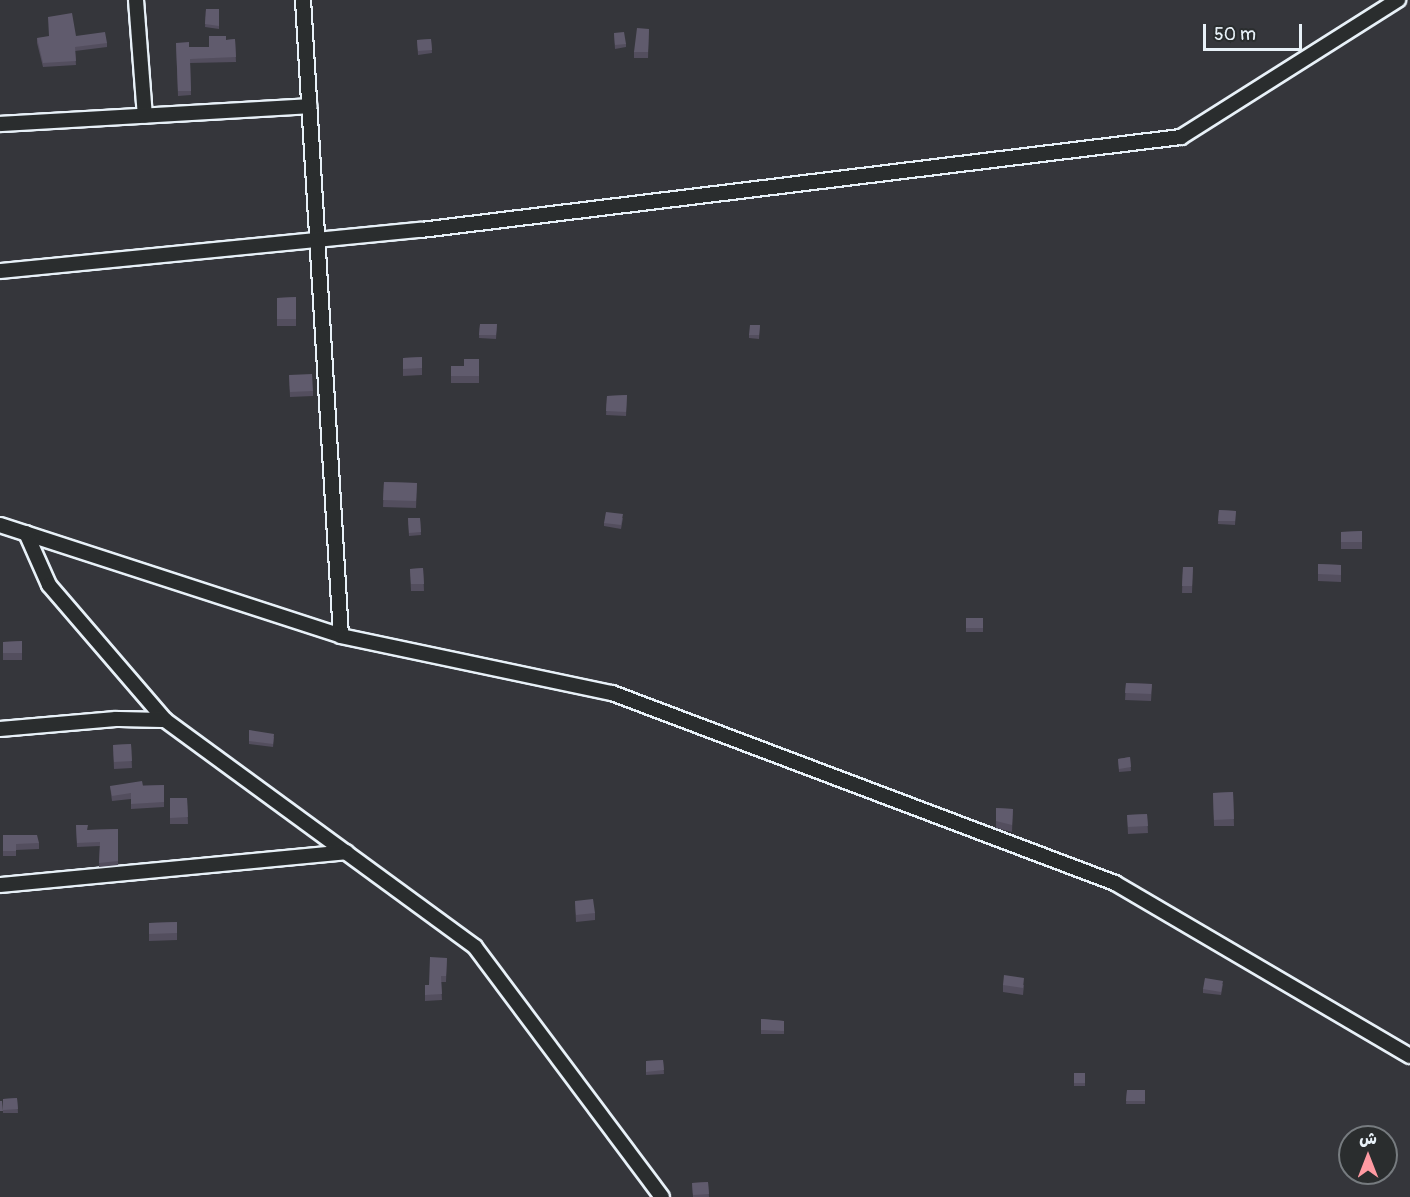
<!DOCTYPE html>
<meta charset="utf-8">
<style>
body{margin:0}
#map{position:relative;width:1410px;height:1197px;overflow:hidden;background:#35363b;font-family:Pangolin,"Playpen Sans Arabic",sans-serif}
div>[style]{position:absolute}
.roads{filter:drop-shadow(2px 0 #e8f1f8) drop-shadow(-2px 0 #e8f1f8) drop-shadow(0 2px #e8f1f8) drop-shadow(0 -2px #e8f1f8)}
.street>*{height:14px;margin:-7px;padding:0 7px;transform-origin:7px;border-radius:7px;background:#2a2d2e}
.wall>*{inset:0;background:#534e5e}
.building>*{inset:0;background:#605b6d}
span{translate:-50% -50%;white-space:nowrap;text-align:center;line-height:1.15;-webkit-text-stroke:4.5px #2a2d2e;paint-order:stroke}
.north{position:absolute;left:1338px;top:1125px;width:60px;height:60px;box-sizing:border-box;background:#2a2d2e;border:2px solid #767b7f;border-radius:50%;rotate:0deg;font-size:16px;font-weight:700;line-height:24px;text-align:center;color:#e8f1f8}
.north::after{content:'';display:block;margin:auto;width:21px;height:27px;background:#ff9aa2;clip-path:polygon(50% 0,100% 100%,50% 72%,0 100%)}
.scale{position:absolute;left:1203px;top:24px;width:99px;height:27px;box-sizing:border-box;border:3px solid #e8f1f8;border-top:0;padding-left:8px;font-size:18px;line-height:21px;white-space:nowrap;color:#e8f1f8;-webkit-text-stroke:4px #2a2d2e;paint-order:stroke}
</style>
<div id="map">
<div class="roads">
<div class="street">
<div style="left:136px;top:0;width:116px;rotate:85.6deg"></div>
<div style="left:303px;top:0;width:637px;rotate:86.58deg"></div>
<div style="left:0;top:124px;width:310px;rotate:-3.3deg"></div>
<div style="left:0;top:271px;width:423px;rotate:-5.6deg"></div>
<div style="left:421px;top:230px;width:766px;rotate:-6.98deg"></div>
<div style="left:1181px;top:137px;width:257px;rotate:-32.3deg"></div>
<div style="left:0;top:525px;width:359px;rotate:18deg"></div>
<div style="left:341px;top:636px;width:277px;rotate:11.9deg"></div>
<div style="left:612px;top:693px;width:538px;rotate:20.69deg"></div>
<div style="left:1115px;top:883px;width:342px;rotate:30.4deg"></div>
<div style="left:26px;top:533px;width:57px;rotate:66.1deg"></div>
<div style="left:49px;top:585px;width:178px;rotate:49.3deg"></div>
<div style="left:165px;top:720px;width:384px;rotate:36.2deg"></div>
<div style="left:475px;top:947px;width:312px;rotate:53.2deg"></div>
<div style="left:0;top:729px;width:116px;rotate:-4.9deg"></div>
<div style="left:116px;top:719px;width:49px;rotate:1.2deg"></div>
<div style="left:0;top:885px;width:348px;rotate:-5.4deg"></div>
</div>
</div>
<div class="wall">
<div style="clip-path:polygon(206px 9px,219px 9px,219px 29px,205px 27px)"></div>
<div style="clip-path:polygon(649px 29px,648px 58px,634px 58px,634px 52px)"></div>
<div style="clip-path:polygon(614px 33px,626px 44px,626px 47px,615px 49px)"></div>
<div style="clip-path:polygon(76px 36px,107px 43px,107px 47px,75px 51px,76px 65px,43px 67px,37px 43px,37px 38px)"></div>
<div style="clip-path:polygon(235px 39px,236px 62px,190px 63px,191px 95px,178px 96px,176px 43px,189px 47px,209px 47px,226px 40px)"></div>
<div style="clip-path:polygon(431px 39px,432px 53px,418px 55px,417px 40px)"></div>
<div style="clip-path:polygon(296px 297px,296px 326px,277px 326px,277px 298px)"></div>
<div style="clip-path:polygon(480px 324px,497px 324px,496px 339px,479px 338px)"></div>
<div style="clip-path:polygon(760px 325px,759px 339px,749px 338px,749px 335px)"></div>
<div style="clip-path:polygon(422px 357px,422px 375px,403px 376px,403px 358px)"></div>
<div style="clip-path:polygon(479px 359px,479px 383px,451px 383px,451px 366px,464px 366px)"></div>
<div style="clip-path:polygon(289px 375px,313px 391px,313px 396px,290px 397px)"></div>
<div style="clip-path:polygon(627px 395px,626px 416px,606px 415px,607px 396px)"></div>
<div style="clip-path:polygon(384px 482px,417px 483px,416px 508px,383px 507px)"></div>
<div style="clip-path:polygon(1219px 510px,1236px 511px,1235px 525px,1218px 524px)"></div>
<div style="clip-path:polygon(408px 518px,420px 518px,421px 535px,409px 536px)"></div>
<div style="clip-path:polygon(623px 518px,621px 529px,604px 526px,604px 523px)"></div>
<div style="clip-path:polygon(1362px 531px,1362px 549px,1341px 549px,1341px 532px)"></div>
<div style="clip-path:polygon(1318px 564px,1341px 565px,1341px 582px,1318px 581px)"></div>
<div style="clip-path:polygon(1183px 567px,1193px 567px,1192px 593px,1182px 593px)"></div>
<div style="clip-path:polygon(423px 568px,424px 591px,411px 591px,410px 569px)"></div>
<div style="clip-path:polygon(966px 618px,983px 618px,983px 632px,966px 632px)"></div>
<div style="clip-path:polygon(22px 641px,22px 660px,3px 660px,3px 642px)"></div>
<div style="clip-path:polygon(1126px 683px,1152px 684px,1151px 701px,1125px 700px)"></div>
<div style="clip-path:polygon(249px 730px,274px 737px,273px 747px,249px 744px)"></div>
<div style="clip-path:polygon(131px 744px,132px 768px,114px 769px,113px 745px)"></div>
<div style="clip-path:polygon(1130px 757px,1131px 771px,1119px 772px,1118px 759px)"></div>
<div style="clip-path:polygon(164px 785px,164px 807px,131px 809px,131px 799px,112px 801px,110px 786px)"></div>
<div style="clip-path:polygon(1233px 792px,1234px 826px,1214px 826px,1213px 793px)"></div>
<div style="clip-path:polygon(170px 798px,187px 798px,188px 824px,170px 824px)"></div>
<div style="clip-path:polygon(996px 808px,1013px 809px,1012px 832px,996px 828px)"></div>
<div style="clip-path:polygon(1147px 814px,1148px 833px,1128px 834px,1127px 815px)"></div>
<div style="clip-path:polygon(76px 825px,88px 830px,118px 829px,118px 865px,99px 867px,100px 846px,77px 847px)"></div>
<div style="clip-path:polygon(3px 835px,39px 843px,39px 849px,16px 850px,16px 856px,3px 856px)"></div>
<div style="clip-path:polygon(575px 901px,595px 913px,595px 920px,576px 922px)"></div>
<div style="clip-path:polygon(177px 922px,177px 940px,149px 941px,149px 923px)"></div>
<div style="clip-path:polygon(447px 958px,446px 982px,441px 982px,442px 1000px,425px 1001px,425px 985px,429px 985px)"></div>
<div style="clip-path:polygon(1223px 984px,1221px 995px,1203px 993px,1203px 989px)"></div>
<div style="clip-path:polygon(1003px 985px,1024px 985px,1023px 995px,1003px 992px)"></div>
<div style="clip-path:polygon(761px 1019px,784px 1021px,784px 1034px,761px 1034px)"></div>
<div style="clip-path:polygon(663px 1060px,664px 1074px,646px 1075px,646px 1061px)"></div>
<div style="clip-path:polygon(1074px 1073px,1085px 1073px,1085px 1086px,1074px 1086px)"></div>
<div style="clip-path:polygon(1127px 1090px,1145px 1090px,1145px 1104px,1126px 1104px)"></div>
<div style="clip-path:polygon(17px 1098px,18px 1113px,3px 1113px,3px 1099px)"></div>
<div style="clip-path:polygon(708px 1182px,709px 1197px,693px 1197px,692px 1183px)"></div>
</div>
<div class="building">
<div style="clip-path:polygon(206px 9px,219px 9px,219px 26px,205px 24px)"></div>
<div style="clip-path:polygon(72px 13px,76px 36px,105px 32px,107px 43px,75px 47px,76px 61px,43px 63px,37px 38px,49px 36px,48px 17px)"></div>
<div style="clip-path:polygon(637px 28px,649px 29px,648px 52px,634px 52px)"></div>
<div style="clip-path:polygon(624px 32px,626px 44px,615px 45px,614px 33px)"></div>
<div style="clip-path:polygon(209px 36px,226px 36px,226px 40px,235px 39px,236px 57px,190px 59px,191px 91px,178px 91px,176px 43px,189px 42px,189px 47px,209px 47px)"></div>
<div style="clip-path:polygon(431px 39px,432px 50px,418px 51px,417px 40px)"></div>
<div style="clip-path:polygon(296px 297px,296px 319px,277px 319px,277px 298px)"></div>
<div style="clip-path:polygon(480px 324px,497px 324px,496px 335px,479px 335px)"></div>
<div style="clip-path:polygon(750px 325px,760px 325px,759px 335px,749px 335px)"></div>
<div style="clip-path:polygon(422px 357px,422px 368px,403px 369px,403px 358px)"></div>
<div style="clip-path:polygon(464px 359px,479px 359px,479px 376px,451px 376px,451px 366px,464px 366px)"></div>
<div style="clip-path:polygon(312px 374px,313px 391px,290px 392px,289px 375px)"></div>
<div style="clip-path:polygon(627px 395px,626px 412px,606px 411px,607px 396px)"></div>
<div style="clip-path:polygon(384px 482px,417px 483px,416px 501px,383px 500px)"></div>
<div style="clip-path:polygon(1219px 510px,1236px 511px,1235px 521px,1218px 521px)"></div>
<div style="clip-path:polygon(606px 512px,623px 514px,621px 525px,604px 523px)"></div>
<div style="clip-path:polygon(408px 518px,420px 518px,421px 532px,409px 533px)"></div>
<div style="clip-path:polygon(1362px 531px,1362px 542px,1341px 542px,1341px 532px)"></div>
<div style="clip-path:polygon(1318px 564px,1341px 565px,1341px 575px,1318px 574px)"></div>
<div style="clip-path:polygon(1183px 567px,1193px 567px,1192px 586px,1182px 586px)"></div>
<div style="clip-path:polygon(423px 568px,424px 584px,411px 584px,410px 569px)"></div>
<div style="clip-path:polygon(966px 618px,983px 618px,983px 628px,966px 628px)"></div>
<div style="clip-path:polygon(22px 641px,22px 653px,3px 653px,3px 642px)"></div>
<div style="clip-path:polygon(1126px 683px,1152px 684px,1151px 694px,1125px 693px)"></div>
<div style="clip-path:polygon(249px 730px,274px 734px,273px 744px,249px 741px)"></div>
<div style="clip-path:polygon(131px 744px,132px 761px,114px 762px,113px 745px)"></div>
<div style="clip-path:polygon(1130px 757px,1131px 767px,1119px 769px,1118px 759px)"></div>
<div style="clip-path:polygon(142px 781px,143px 786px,164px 785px,164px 802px,131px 804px,131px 793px,112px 796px,110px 786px)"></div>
<div style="clip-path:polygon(1233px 792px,1234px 819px,1214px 820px,1213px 793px)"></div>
<div style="clip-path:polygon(170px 798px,187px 798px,188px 817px,170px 818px)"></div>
<div style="clip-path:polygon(996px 808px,1013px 809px,1012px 825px,996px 821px)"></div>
<div style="clip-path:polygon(1147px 814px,1148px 826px,1128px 827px,1127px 815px)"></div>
<div style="clip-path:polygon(76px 825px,88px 825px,87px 830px,118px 829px,118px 861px,99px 863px,100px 842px,77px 843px)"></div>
<div style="clip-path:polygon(3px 835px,37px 835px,39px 843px,16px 844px,16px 851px,3px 851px)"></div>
<div style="clip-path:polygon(593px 899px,595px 913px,576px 915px,575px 901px)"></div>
<div style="clip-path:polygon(177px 922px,177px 933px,149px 934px,149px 923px)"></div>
<div style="clip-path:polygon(430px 957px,447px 958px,446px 976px,441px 976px,442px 994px,425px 995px,425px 985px,429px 985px)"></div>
<div style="clip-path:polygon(1004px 975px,1024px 978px,1023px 988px,1003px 985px)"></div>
<div style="clip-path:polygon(1205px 978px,1223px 981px,1221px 992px,1203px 989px)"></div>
<div style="clip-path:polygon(761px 1019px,784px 1021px,784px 1031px,761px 1030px)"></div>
<div style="clip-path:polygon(663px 1060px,664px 1070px,646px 1072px,646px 1061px)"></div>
<div style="clip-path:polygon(1074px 1073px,1085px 1073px,1085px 1083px,1074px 1083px)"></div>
<div style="clip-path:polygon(1127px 1090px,1145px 1090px,1145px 1101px,1126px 1101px)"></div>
<div style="clip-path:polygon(17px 1098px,18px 1109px,3px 1110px,3px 1099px)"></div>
<div style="clip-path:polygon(0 1101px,2px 1101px,3px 1111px,0 1111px)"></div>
<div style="clip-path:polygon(708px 1182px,709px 1194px,693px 1195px,692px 1183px)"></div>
</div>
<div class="north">ش</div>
<div class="scale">50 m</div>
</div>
